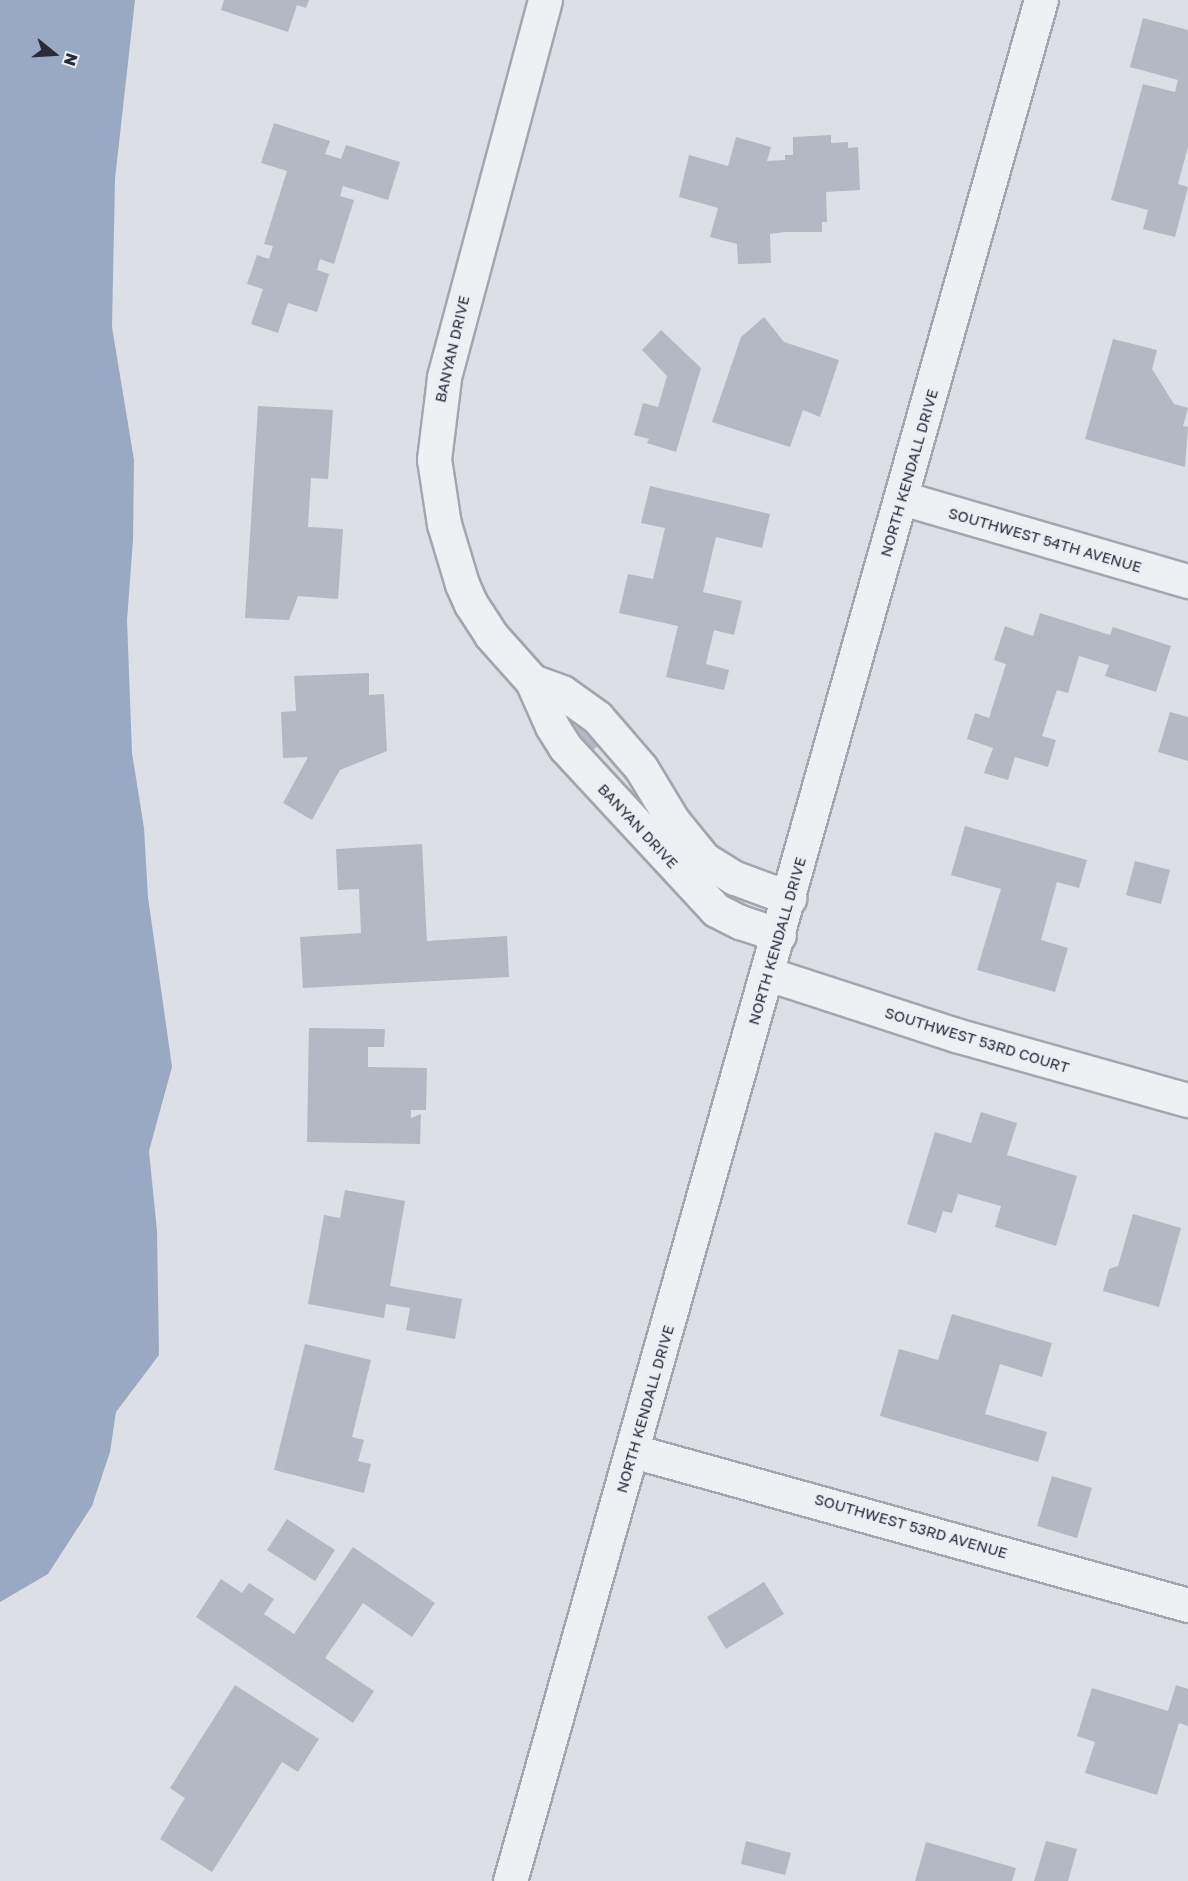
<!DOCTYPE html>
<style>
body{margin:0}
#map{position:relative;width:1188px;height:1881px;overflow:hidden;background:#dcdfe5;font-family:"Golos Text",sans-serif}
div>[style]{position:absolute}
.water>*{inset:0;background:#99a9c4}
.building>*{inset:0;background:#b4b8c2}
.roads{filter:drop-shadow(2px 0 #a2a6ae) drop-shadow(-2px 0 #a2a6ae) drop-shadow(0 2px #a2a6ae) drop-shadow(0 -2px #a2a6ae)}
.minor>*{height:33px;margin:-16.5px;padding:0 16.5px;transform-origin:16.5px;border-radius:16.5px;background:#eef0f4}
span{translate:-50% -50%;white-space:nowrap;text-align:center;line-height:1.15;-webkit-text-stroke:4.5px #ebeef3;paint-order:stroke}
.street-label{font-size:15px;color:#272c3a}
.north{position:absolute;left:24px;top:24px;width:60px;height:60px;-webkit-text-stroke:4px #ebeef3;paint-order:stroke;rotate:108deg;font-size:16px;font-weight:700;line-height:24px;text-align:center;color:#272c3a}
.north::after{content:'';display:block;margin:auto;width:21px;height:27px;background:#272c3a;clip-path:polygon(50% 0,100% 100%,50% 72%,0 100%)}
</style>
<div id="map">
<div class="water">
<div style="clip-path:polygon(0 0,135px 0,115px 179px,112px 327px,134px 460px,133px 540px,127px 620px,132px 753px,144px 828px,148px 897px,172px 1067px,149px 1151px,157px 1231px,159px 1355px,116px 1412px,110px 1452px,92px 1506px,48px 1574px,0 1602px)"></div>
</div>
<div class="building">
<div style="clip-path:polygon(224px 0,309px 0,306px 8px,297px 5px,288px 32px,221px 10px)"></div>
<div style="clip-path:polygon(1143px 18px,1188px 30px,1188px 147px,1178px 184px,1188px 187px,1175px 237px,1143px 229px,1148px 210px,1111px 200px,1143px 84px,1175px 92px,1178px 80px,1130px 67px)"></div>
<div style="clip-path:polygon(274px 123px,330px 141px,325px 154px,341px 159px,346px 145px,400px 162px,388px 200px,343px 186px,340px 196px,354px 200px,334px 264px,320px 259px,317px 270px,329px 274px,317px 312px,288px 303px,278px 333px,251px 324px,263px 289px,247px 284px,257px 255px,269px 259px,273px 246px,264px 244px,287px 171px,261px 163px)"></div>
<div style="clip-path:polygon(831px 135px,831px 143px,848px 142px,848px 148px,858px 147px,860px 190px,826px 192px,827px 222px,822px 222px,822px 232px,784px 232px,770px 234px,771px 263px,738px 264px,737px 244px,710px 237px,718px 208px,679px 197px,689px 155px,728px 166px,736px 137px,771px 147px,767px 161px,785px 160px,785px 155px,793px 155px,793px 137px)"></div>
<div style="clip-path:polygon(764px 317px,784px 342px,839px 360px,820px 417px,803px 410px,790px 447px,712px 422px,741px 337px)"></div>
<div style="clip-path:polygon(661px 330px,701px 368px,676px 452px,647px 443px,649px 439px,634px 435px,643px 403px,658px 407px,667px 376px,642px 350px)"></div>
<div style="clip-path:polygon(1113px 339px,1157px 350px,1152px 369px,1174px 404px,1188px 408px,1183px 426px,1188px 427px,1185px 467px,1085px 439px)"></div>
<div style="clip-path:polygon(258px 406px,333px 410px,328px 479px,311px 478px,308px 527px,343px 529px,338px 599px,298px 596px,289px 620px,245px 618px)"></div>
<div style="clip-path:polygon(650px 486px,770px 514px,762px 548px,716px 537px,703px 592px,742px 601px,734px 635px,714px 630px,706px 664px,729px 670px,724px 690px,666px 677px,678px 626px,619px 613px,628px 574px,653px 579px,665px 528px,641px 523px)"></div>
<div style="clip-path:polygon(1040px 613px,1110px 635px,1113px 627px,1171px 646px,1156px 692px,1105px 676px,1109px 665px,1079px 656px,1068px 693px,1057px 690px,1042px 736px,1056px 740px,1048px 767px,1015px 757px,1008px 780px,984px 773px,993px 748px,967px 739px,975px 713px,989px 718px,1006px 664px,994px 660px,1005px 626px,1033px 636px)"></div>
<div style="clip-path:polygon(369px 673px,369px 695px,384px 694px,387px 751px,340px 770px,312px 820px,283px 803px,308px 757px,283px 758px,281px 712px,296px 711px,294px 676px)"></div>
<div style="clip-path:polygon(1170px 712px,1188px 717px,1188px 761px,1158px 752px)"></div>
<div style="clip-path:polygon(581px 721px,600px 744px,587px 755px,568px 732px)"></div>
<div style="clip-path:polygon(965px 826px,1087px 860px,1079px 888px,1057px 882px,1041px 940px,1068px 948px,1055px 992px,977px 970px,1001px 889px,951px 875px)"></div>
<div style="clip-path:polygon(422px 844px,427px 941px,507px 936px,509px 977px,303px 988px,300px 937px,361px 933px,359px 889px,338px 890px,336px 849px)"></div>
<div style="clip-path:polygon(1135px 861px,1170px 870px,1161px 904px,1126px 895px)"></div>
<div style="clip-path:polygon(309px 1028px,385px 1029px,384px 1047px,368px 1047px,368px 1067px,427px 1068px,426px 1110px,411px 1110px,411px 1118px,421px 1114px,420px 1144px,307px 1142px)"></div>
<div style="clip-path:polygon(981px 1112px,1017px 1123px,1007px 1155px,1077px 1176px,1056px 1246px,995px 1227px,1001px 1206px,958px 1194px,952px 1213px,943px 1211px,936px 1233px,907px 1224px,935px 1132px,971px 1143px)"></div>
<div style="clip-path:polygon(345px 1190px,405px 1201px,390px 1286px,462px 1299px,455px 1339px,406px 1330px,410px 1308px,386px 1304px,384px 1318px,308px 1304px,324px 1215px,340px 1218px)"></div>
<div style="clip-path:polygon(1133px 1214px,1181px 1228px,1159px 1307px,1103px 1291px,1109px 1269px,1118px 1266px)"></div>
<div style="clip-path:polygon(952px 1314px,1052px 1343px,1042px 1377px,1000px 1364px,985px 1414px,1047px 1432px,1038px 1462px,880px 1416px,899px 1349px,938px 1360px)"></div>
<div style="clip-path:polygon(305px 1344px,371px 1360px,352px 1437px,364px 1440px,358px 1461px,371px 1464px,364px 1493px,274px 1470px)"></div>
<div style="clip-path:polygon(1052px 1476px,1092px 1488px,1077px 1538px,1037px 1526px)"></div>
<div style="clip-path:polygon(287px 1519px,335px 1550px,315px 1581px,267px 1550px)"></div>
<div style="clip-path:polygon(353px 1547px,435px 1603px,412px 1637px,363px 1603px,325px 1658px,374px 1691px,353px 1723px,196px 1617px,221px 1579px,242px 1593px,249px 1583px,274px 1599px,264px 1614px,294px 1634px)"></div>
<div style="clip-path:polygon(764px 1582px,784px 1614px,726px 1649px,707px 1617px)"></div>
<div style="clip-path:polygon(235px 1685px,319px 1739px,298px 1772px,282px 1762px,212px 1872px,160px 1839px,185px 1798px,170px 1788px)"></div>
<div style="clip-path:polygon(1176px 1685px,1188px 1689px,1188px 1726px,1179px 1723px,1157px 1795px,1085px 1773px,1095px 1742px,1077px 1736px,1092px 1688px,1168px 1711px)"></div>
<div style="clip-path:polygon(746px 1841px,791px 1853px,785px 1875px,741px 1864px)"></div>
<div style="clip-path:polygon(1046px 1841px,1077px 1849px,1068px 1881px,1034px 1881px)"></div>
<div style="clip-path:polygon(926px 1842px,1016px 1868px,1012px 1881px,915px 1881px)"></div>
</div>
<div class="roads">
<div class="minor">
<div style="left:545px;top:0;width:391px;rotate:105deg"></div>
<div style="left:444px;top:378px;width:82px;rotate:97deg"></div>
<div style="left:434px;top:459px;width:66px;rotate:81.3deg"></div>
<div style="left:444px;top:524px;width:63px;rotate:73.3deg"></div>
<div style="left:462px;top:584px;width:22px;rotate:66deg"></div>
<div style="left:471px;top:604px;width:37px;rotate:57deg"></div>
<div style="left:491px;top:635px;width:62px;rotate:48.3deg"></div>
<div style="left:532px;top:681px;width:49px;rotate:66deg"></div>
<div style="left:552px;top:726px;width:25px;rotate:58deg"></div>
<div style="left:565px;top:747px;width:222px;rotate:47.2deg"></div>
<div style="left:716px;top:910px;width:27px;rotate:27deg"></div>
<div style="left:740px;top:922px;width:41px;rotate:18.4deg"></div>
<div style="left:902px;top:498px;width:298px;rotate:16.2deg"></div>
<div style="left:532px;top:681px;width:32px;rotate:20deg"></div>
<div style="left:562px;top:692px;width:43px;rotate:35.5deg"></div>
<div style="left:597px;top:717px;width:67px;rotate:49.2deg"></div>
<div style="left:641px;top:768px;width:62px;rotate:58.9deg"></div>
<div style="left:673px;top:821px;width:49px;rotate:50.8deg"></div>
<div style="left:704px;top:859px;width:36px;rotate:32deg"></div>
<div style="left:735px;top:878px;width:58px;rotate:20.3deg"></div>
<div style="left:768px;top:974px;width:198px;rotate:18deg"></div>
<div style="left:956px;top:1035px;width:241px;rotate:15.7deg"></div>
<div style="left:633px;top:1451px;width:576px;rotate:15.51deg"></div>
<div style="left:510px;top:1881px;width:1955px;rotate:-74.24deg"></div>
</div>
</div>
<div class="street-label">
<span style="left:452px;top:349px;rotate:-77deg">BANYAN DRIVE</span>
<span style="left:909px;top:473px;rotate:-74deg">NORTH KENDALL DRIVE</span>
<span style="left:1045px;top:540px;rotate:16deg">SOUTHWEST 54TH AVENUE</span>
<span style="left:638px;top:826px;rotate:47deg">BANYAN DRIVE</span>
<span style="left:777px;top:941px;rotate:-74deg">NORTH KENDALL DRIVE</span>
<span style="left:977px;top:1040px;rotate:17deg">SOUTHWEST 53RD COURT</span>
<span style="left:645px;top:1409px;rotate:-74deg">NORTH KENDALL DRIVE</span>
<span style="left:911px;top:1526px;rotate:16deg">SOUTHWEST 53RD AVENUE</span>
</div>
<div class="north">N</div>
</div>
